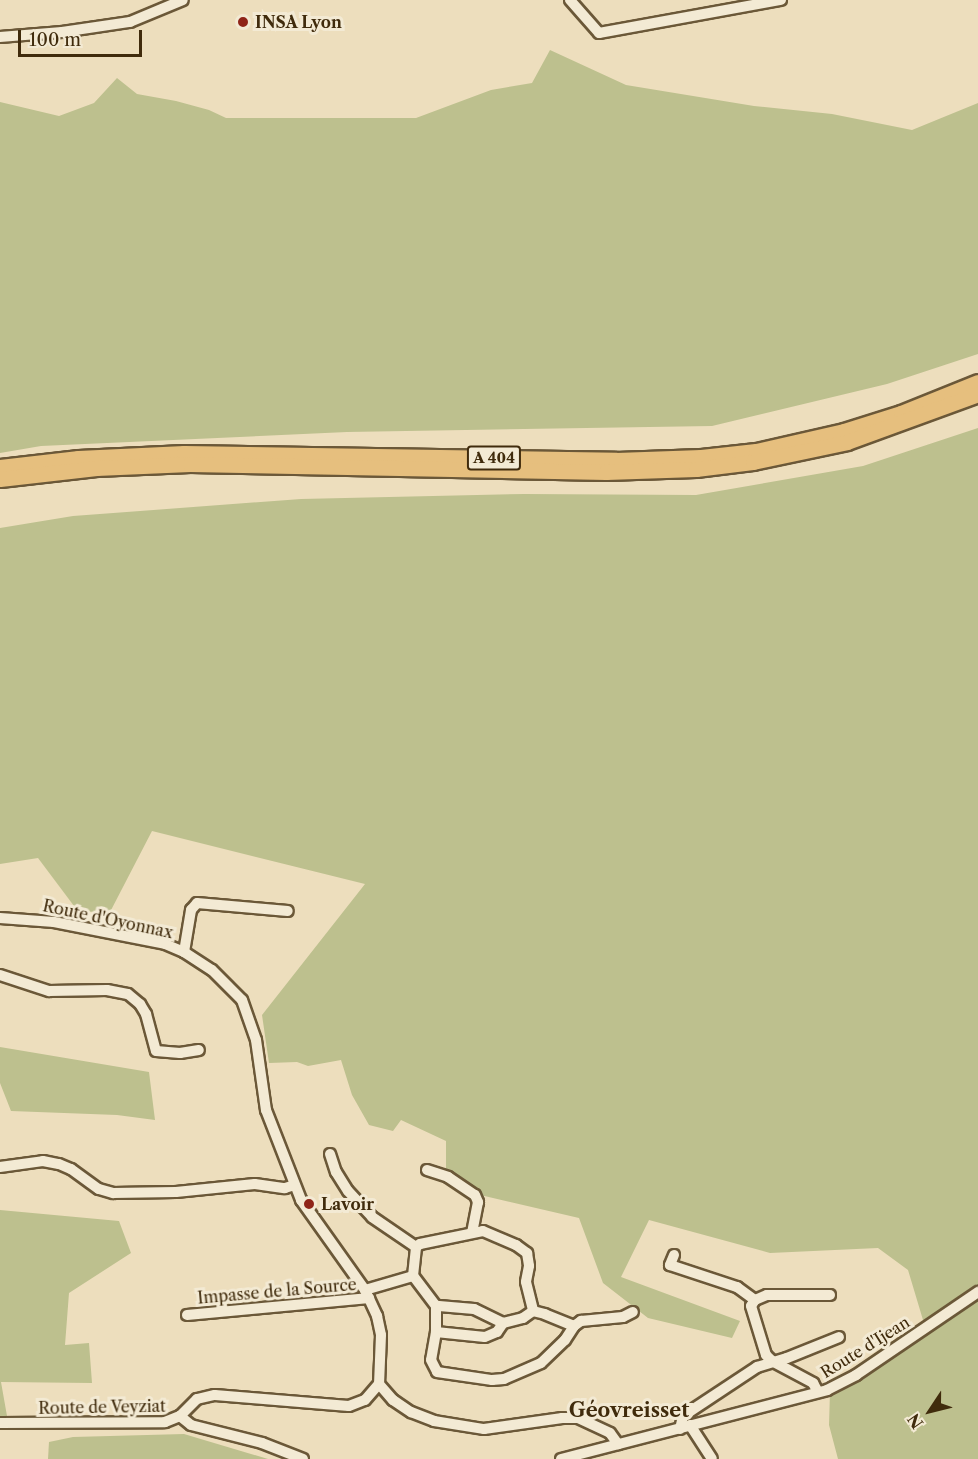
<!DOCTYPE html>
<meta charset="utf-8">
<style>
body{margin:0}
#map{position:relative;width:978px;height:1459px;overflow:hidden;background:#eddebd;font-family:"Libre Caslon Text",serif}
div>[style]{position:absolute}
.green>*{inset:0;background:#bdc08e}
.roads{filter:drop-shadow(2px 0 #6b5838) drop-shadow(-2px 0 #6b5838) drop-shadow(0 2px #6b5838) drop-shadow(0 -2px #6b5838)}
.minor>*{height:10px;margin:-5px;padding:0 5px;transform-origin:5px;border-radius:5px;background:#f3ead4}
.highway>*{height:15px;margin:-7.5px;padding:0 7.5px;transform-origin:7.5px;border-radius:7.5px;background:#e6bf7e}
.dots>*{width:16px;height:16px;translate:-50% -50%;box-sizing:border-box;border:3px solid #f3ead4;border-radius:50%}
span{translate:-50% -50%;white-space:nowrap;text-align:center;line-height:1.15;-webkit-text-stroke:6px #f3ead4;paint-order:stroke}
.shield-label span{padding:2px 4px;background:#f3ead4;border:2px solid;border-radius:4px;-webkit-text-stroke-width:0}
.shield-label{font-size:15px;color:#402b0c;font-weight:700}
.poi-label{font-size:16px;color:#402b0c;font-weight:700}
.left{translate:0 -50%;text-align:left}
.street-label{font-size:16px;color:#402b0c}
.quarter-label{font-size:20px;color:#402b0c;font-weight:700}
.north{position:absolute;left:900px;top:1381px;width:60px;height:60px;-webkit-text-stroke:4px #f3ead4;paint-order:stroke;rotate:235deg;font-size:16px;font-weight:700;line-height:24px;text-align:center;color:#402b0c}
.north::after{content:'';display:block;margin:auto;width:21px;height:27px;background:#402b0c;clip-path:polygon(50% 0,100% 100%,50% 72%,0 100%)}
.scale{position:absolute;left:18px;top:30px;width:124px;height:27px;box-sizing:border-box;border:3px solid #402b0c;border-top:0;padding-left:8px;font-size:18px;line-height:21px;white-space:nowrap;color:#402b0c;-webkit-text-stroke:4px #f3ead4;paint-order:stroke}
</style>
<div id="map">
<div class="green">
<div style="clip-path:polygon(550px 50px,626px 85px,754px 106px,832px 114px,912px 130px,978px 103px,978px 354px,887px 384px,712px 426px,347px 432px,41px 446px,0 453px,0 102px,59px 116px,94px 103px,117px 78px,137px 94px,176px 101px,209px 110px,226px 118px,416px 118px,491px 90px,532px 83px)"></div>
<div style="clip-path:polygon(978px 428px,978px 1459px,838px 1459px,829px 1425px,830px 1392px,926px 1330px,908px 1270px,878px 1248px,770px 1253px,649px 1220px,621px 1277px,740px 1321px,732px 1338px,648px 1318px,603px 1283px,579px 1218px,476px 1194px,446px 1181px,446px 1141px,401px 1120px,393px 1131px,369px 1125px,352px 1095px,341px 1060px,308px 1066px,297px 1062px,269px 1063px,262px 1015px,365px 884px,152px 831px,109px 914px,77px 910px,38px 858px,0 864px,0 528px,73px 516px,301px 499px,524px 494px,696px 495px,863px 466px)"></div>
<div style="clip-path:polygon(0 1047px,149px 1072px,155px 1120px,117px 1115px,11px 1111px,0 1083px)"></div>
<div style="clip-path:polygon(0 1210px,119px 1221px,131px 1253px,69px 1293px,65px 1345px,89px 1343px,92px 1383px,1px 1382px,7px 1416px,0 1417px)"></div>
<div style="clip-path:polygon(184px 1434px,268px 1459px,48px 1459px,49px 1442px,73px 1437px)"></div>
</div>
<div class="roads">
<div class="minor">
<div style="left:570px;top:0;width:44px;rotate:48.7deg"></div>
<div style="left:599px;top:33px;width:185px;rotate:-10.3deg"></div>
<div style="left:0;top:37px;width:62px;rotate:-4.6deg"></div>
<div style="left:62px;top:32px;width:69px;rotate:-8.4deg"></div>
<div style="left:130px;top:22px;width:57px;rotate:-22.5deg"></div>
<div style="left:0;top:918px;width:54px;rotate:4.2deg"></div>
<div style="left:54px;top:922px;width:113px;rotate:11.2deg"></div>
<div style="left:165px;top:944px;width:21px;rotate:23deg"></div>
<div style="left:184px;top:952px;width:33px;rotate:33deg"></div>
<div style="left:212px;top:970px;width:42px;rotate:45deg"></div>
<div style="left:242px;top:1000px;width:42px;rotate:70.7deg"></div>
<div style="left:256px;top:1040px;width:71px;rotate:81.9deg"></div>
<div style="left:266px;top:1110px;width:97px;rotate:68.7deg"></div>
<div style="left:301px;top:1200px;width:110px;rotate:54.6deg"></div>
<div style="left:365px;top:1290px;width:29px;rotate:65deg"></div>
<div style="left:377px;top:1316px;width:19px;rotate:78deg"></div>
<div style="left:381px;top:1335px;width:49px;rotate:92.3deg"></div>
<div style="left:184px;top:952px;width:43px;rotate:-80.5deg"></div>
<div style="left:191px;top:910px;width:9px;rotate:-49deg"></div>
<div style="left:197px;top:903px;width:91px;rotate:5deg"></div>
<div style="left:0;top:975px;width:52px;rotate:18.1deg"></div>
<div style="left:49px;top:991px;width:58px;rotate:-1deg"></div>
<div style="left:107px;top:990px;width:21px;rotate:11deg"></div>
<div style="left:128px;top:994px;width:16px;rotate:40deg"></div>
<div style="left:140px;top:1004px;width:12px;rotate:59deg"></div>
<div style="left:146px;top:1014px;width:38px;rotate:75deg"></div>
<div style="left:156px;top:1051px;width:24px;rotate:5deg"></div>
<div style="left:180px;top:1053px;width:19px;rotate:-9deg"></div>
<div style="left:330px;top:1154px;width:19px;rotate:72deg"></div>
<div style="left:336px;top:1172px;width:22px;rotate:58deg"></div>
<div style="left:348px;top:1191px;width:35px;rotate:47deg"></div>
<div style="left:372px;top:1217px;width:53px;rotate:34.3deg"></div>
<div style="left:0;top:1167px;width:43px;rotate:-7.9deg"></div>
<div style="left:43px;top:1161px;width:16px;rotate:11deg"></div>
<div style="left:59px;top:1164px;width:13px;rotate:23deg"></div>
<div style="left:71px;top:1169px;width:34px;rotate:36deg"></div>
<div style="left:99px;top:1189px;width:15px;rotate:16deg"></div>
<div style="left:113px;top:1193px;width:63px;rotate:-0.9deg"></div>
<div style="left:176px;top:1192px;width:79px;rotate:-5.8deg"></div>
<div style="left:255px;top:1184px;width:30px;rotate:8deg"></div>
<div style="left:285px;top:1188px;width:10px;rotate:-17deg"></div>
<div style="left:427px;top:1170px;width:22px;rotate:18deg"></div>
<div style="left:448px;top:1177px;width:32px;rotate:34deg"></div>
<div style="left:475px;top:1195px;width:8px;rotate:67deg"></div>
<div style="left:478px;top:1202px;width:31px;rotate:101deg"></div>
<div style="left:674px;top:1255px;width:11px;rotate:112deg"></div>
<div style="left:670px;top:1265px;width:71px;rotate:18.2deg"></div>
<div style="left:737px;top:1287px;width:22px;rotate:36deg"></div>
<div style="left:755px;top:1300px;width:7px;rotate:124deg"></div>
<div style="left:751px;top:1306px;width:51px;rotate:73deg"></div>
<div style="left:766px;top:1355px;width:8px;rotate:45deg"></div>
<div style="left:772px;top:1361px;width:47px;rotate:28.2deg"></div>
<div style="left:813px;top:1383px;width:10px;rotate:61deg"></div>
<div style="left:365px;top:1290px;width:50px;rotate:-16.3deg"></div>
<div style="left:755px;top:1300px;width:13px;rotate:-23deg"></div>
<div style="left:767px;top:1295px;width:63px"></div>
<div style="left:436px;top:1306px;width:26px;rotate:90deg"></div>
<div style="left:436px;top:1332px;width:28px;rotate:100deg"></div>
<div style="left:431px;top:1360px;width:13px;rotate:63deg"></div>
<div style="left:437px;top:1372px;width:56px;rotate:8.3deg"></div>
<div style="left:492px;top:1380px;width:12px;rotate:-5deg"></div>
<div style="left:504px;top:1379px;width:40px;rotate:-23.4deg"></div>
<div style="left:541px;top:1363px;width:33px;rotate:-44deg"></div>
<div style="left:565px;top:1340px;width:17px;rotate:-57deg"></div>
<div style="left:574px;top:1326px;width:31px;rotate:-158deg"></div>
<div style="left:545px;top:1314px;width:12px;rotate:-166deg"></div>
<div style="left:533px;top:1311px;width:12px;rotate:145deg"></div>
<div style="left:523px;top:1318px;width:21px;rotate:166deg"></div>
<div style="left:503px;top:1323px;width:32px;rotate:-154deg"></div>
<div style="left:474px;top:1309px;width:38px;rotate:-175deg"></div>
<div style="left:436px;top:1306px;width:38px;rotate:-127deg"></div>
<div style="left:413px;top:1276px;width:29px;rotate:-84deg"></div>
<div style="left:416px;top:1247px;width:5px;rotate:-37deg"></div>
<div style="left:420px;top:1244px;width:64px;rotate:-11.7deg"></div>
<div style="left:483px;top:1231px;width:36px;rotate:23deg"></div>
<div style="left:516px;top:1245px;width:14px;rotate:36deg"></div>
<div style="left:527px;top:1253px;width:13px;rotate:81deg"></div>
<div style="left:529px;top:1266px;width:16px;rotate:101deg"></div>
<div style="left:526px;top:1282px;width:30px;rotate:76deg"></div>
<div style="left:187px;top:1315px;width:183px;rotate:-5.3deg"></div>
<div style="left:574px;top:1326px;width:9px;rotate:-36deg"></div>
<div style="left:581px;top:1321px;width:42px;rotate:-5.4deg"></div>
<div style="left:623px;top:1317px;width:11px;rotate:-27deg"></div>
<div style="left:436px;top:1332px;width:49px;rotate:5.8deg"></div>
<div style="left:485px;top:1337px;width:13px;rotate:-23deg"></div>
<div style="left:497px;top:1332px;width:11px;rotate:-56deg"></div>
<div style="left:379px;top:1384px;width:21px;rotate:49deg"></div>
<div style="left:393px;top:1400px;width:22px;rotate:34deg"></div>
<div style="left:411px;top:1412px;width:25px;rotate:21deg"></div>
<div style="left:434px;top:1421px;width:51px;rotate:9.1deg"></div>
<div style="left:484px;top:1429px;width:79px;rotate:-8deg"></div>
<div style="left:562px;top:1418px;width:16px"></div>
<div style="left:578px;top:1418px;width:35px;rotate:25deg"></div>
<div style="left:610px;top:1433px;width:14px;rotate:54deg"></div>
<div style="left:180px;top:1416px;width:14px;rotate:39deg"></div>
<div style="left:191px;top:1425px;width:73px;rotate:14.2deg"></div>
<div style="left:262px;top:1443px;width:44px;rotate:21.3deg"></div>
<div style="left:0;top:1423px;width:165px;rotate:-0.3deg"></div>
<div style="left:165px;top:1422px;width:16px;rotate:-22deg"></div>
<div style="left:180px;top:1416px;width:24px;rotate:-45deg"></div>
<div style="left:197px;top:1399px;width:18px;rotate:-13deg"></div>
<div style="left:215px;top:1395px;width:134px;rotate:4.7deg"></div>
<div style="left:349px;top:1406px;width:17px;rotate:-21deg"></div>
<div style="left:365px;top:1400px;width:21px;rotate:-49deg"></div>
<div style="left:690px;top:1425px;width:40px;rotate:57.1deg"></div>
<div style="left:680px;top:1429px;width:13px;rotate:-77deg"></div>
<div style="left:683px;top:1416px;width:89px;rotate:-33.5deg"></div>
<div style="left:757px;top:1367px;width:31px;rotate:-17deg"></div>
<div style="left:787px;top:1358px;width:56px;rotate:-22deg"></div>
<div style="left:561px;top:1459px;width:275px;rotate:-14.5deg"></div>
<div style="left:827px;top:1390px;width:33px;rotate:-27deg"></div>
<div style="left:856px;top:1375px;width:148px;rotate:-34.2deg"></div>
</div>
<div class="highway">
<div style="left:0;top:467px;width:79px;rotate:-6.6deg"></div>
<div style="left:78px;top:458px;width:106px;rotate:-2.7deg"></div>
<div style="left:184px;top:453px;width:432px;rotate:0.9deg"></div>
<div style="left:616px;top:460px;width:85px;rotate:-2deg"></div>
<div style="left:701px;top:457px;width:55px;rotate:-6.2deg"></div>
<div style="left:756px;top:451px;width:90px;rotate:-12.8deg"></div>
<div style="left:844px;top:431px;width:60px;rotate:-17.5deg"></div>
<div style="left:901px;top:413px;width:83px;rotate:-21.9deg"></div>
<div style="left:0;top:479px;width:97px;rotate:-6.5deg"></div>
<div style="left:96px;top:468px;width:94px;rotate:-2.4deg"></div>
<div style="left:190px;top:464px;width:416px;rotate:1.1deg"></div>
<div style="left:606px;top:472px;width:90px;rotate:-1.9deg"></div>
<div style="left:696px;top:469px;width:57px;rotate:-7deg"></div>
<div style="left:753px;top:462px;width:96px;rotate:-12deg"></div>
<div style="left:847px;top:442px;width:140px;rotate:-20.1deg"></div>
</div>
</div>
<div class="dots">
<div style="left:243px;top:22px;background:#8f2418"></div>
<div style="left:309px;top:1204px;background:#8f2418"></div>
</div>
<div class="shield-label">
<span style="left:494px;top:458px">A 404</span>
</div>
<div class="poi-label">
<span class="left" style="left:255px;top:22px">INSA Lyon</span>
<span class="left" style="left:321px;top:1204px">Lavoir</span>
</div>
<div class="street-label">
<span style="left:108px;top:919px;rotate:12deg">Route d'Oyonnax</span>
<span style="left:277px;top:1291px;rotate:-5deg">Impasse de la Source</span>
<span style="left:865px;top:1347px;rotate:-32deg">Route d'Ijean</span>
<span style="left:102px;top:1407px;rotate:-1deg">Route de Veyziat</span>
</div>
<div class="quarter-label">
<span style="left:629px;top:1410px">Géovreisset</span>
</div>
<div class="north">N</div>
<div class="scale">100 m</div>
</div>
